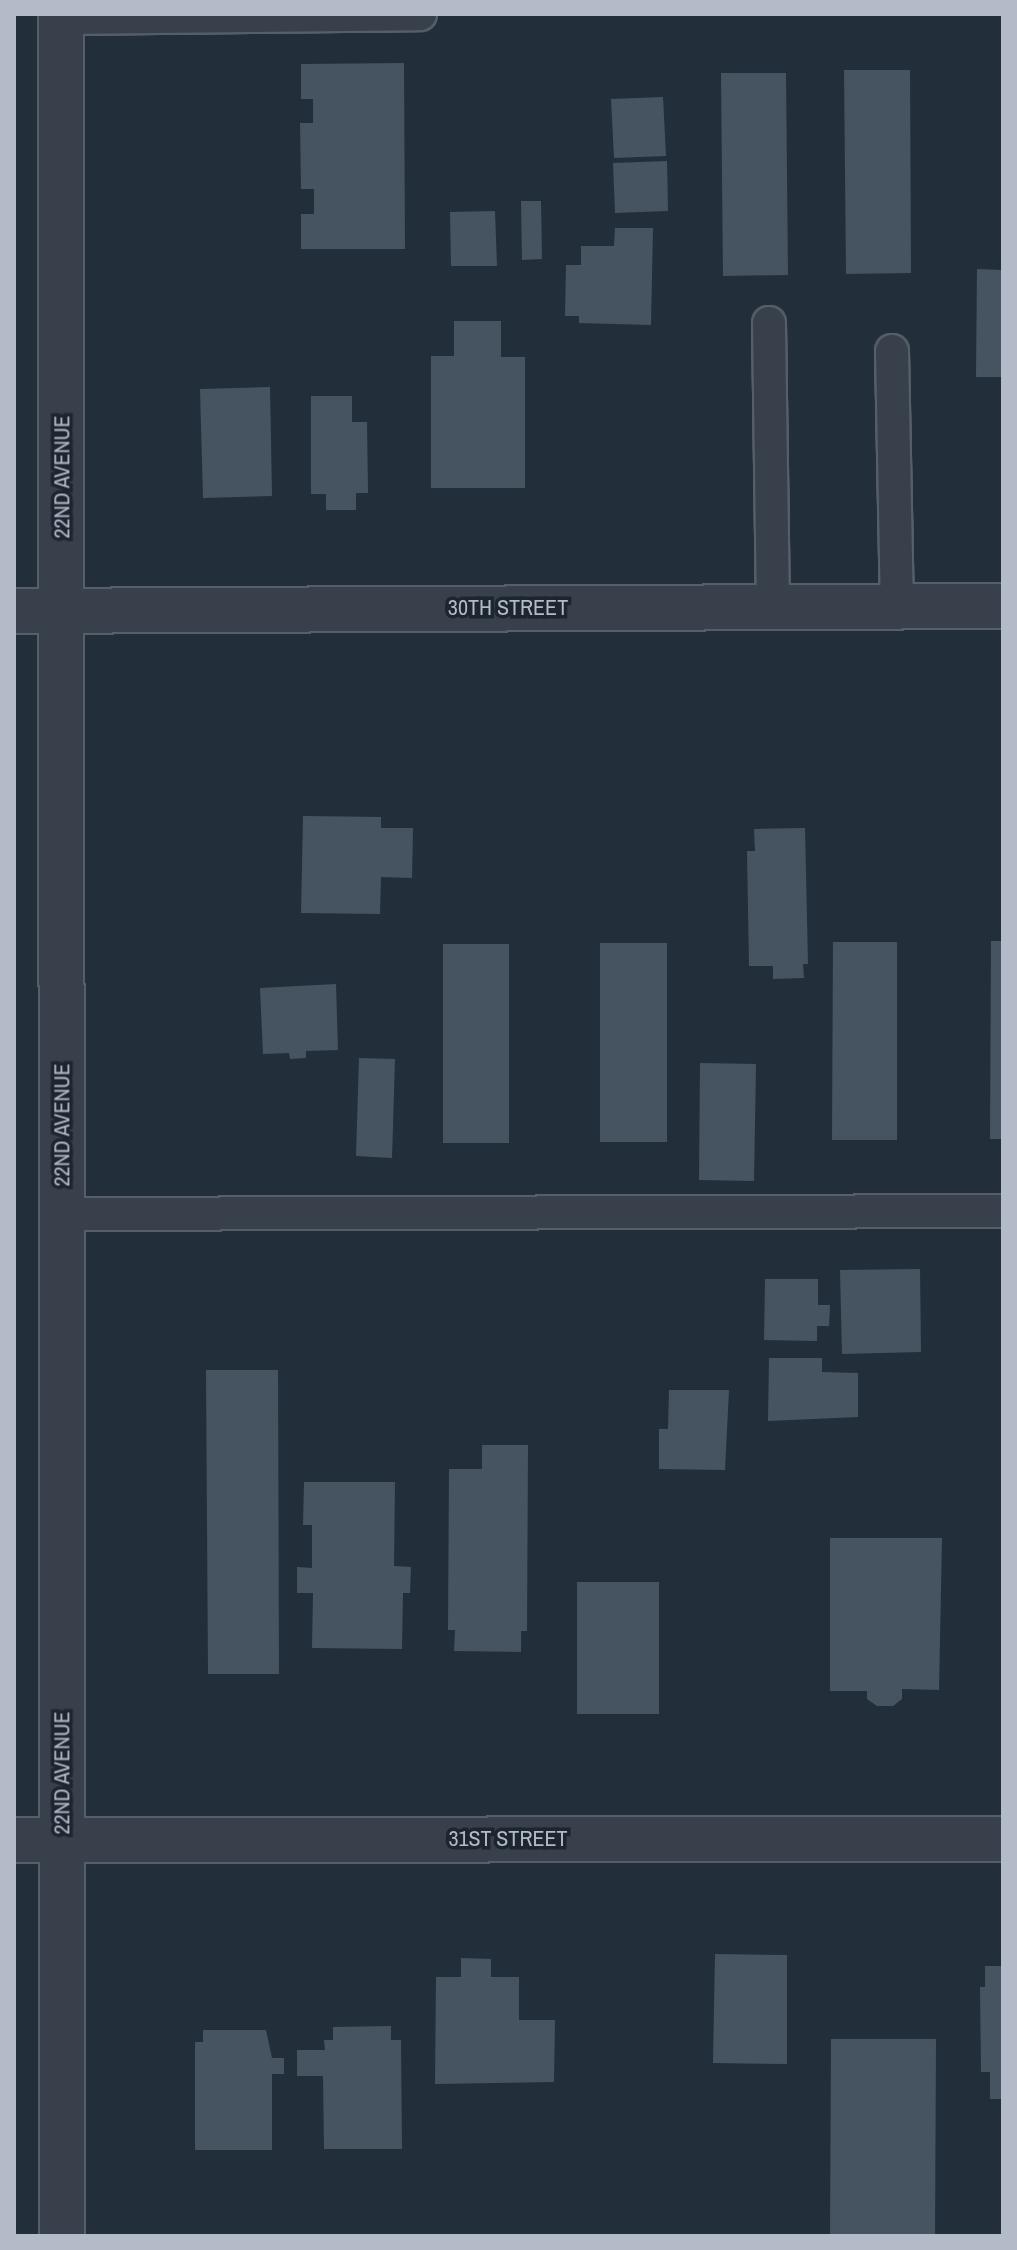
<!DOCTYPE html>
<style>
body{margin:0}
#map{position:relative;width:1017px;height:2250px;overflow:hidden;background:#232e3b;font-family:"Archivo Narrow",sans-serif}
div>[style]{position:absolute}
.building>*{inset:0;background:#465462}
.roads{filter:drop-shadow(2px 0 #555e69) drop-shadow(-2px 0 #555e69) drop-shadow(0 2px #555e69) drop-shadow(0 -2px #555e69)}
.service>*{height:32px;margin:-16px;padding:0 16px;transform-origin:16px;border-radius:16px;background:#37404b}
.minor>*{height:44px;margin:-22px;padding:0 22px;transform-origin:22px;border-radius:22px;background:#37404b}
span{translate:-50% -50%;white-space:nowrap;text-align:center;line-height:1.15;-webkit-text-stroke:7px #1c2530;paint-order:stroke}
.street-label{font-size:22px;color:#b2bbc7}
.frame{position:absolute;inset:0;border:16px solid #b2bbc7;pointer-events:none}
</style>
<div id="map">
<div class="building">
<div style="clip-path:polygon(404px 63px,405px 249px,301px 249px,301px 214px,314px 214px,314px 189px,301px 189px,300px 123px,313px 123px,313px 99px,301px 99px,301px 64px)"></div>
<div style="clip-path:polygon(844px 70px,910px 70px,911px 273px,846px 274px)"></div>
<div style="clip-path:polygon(721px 73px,786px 73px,788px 275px,723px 276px)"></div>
<div style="clip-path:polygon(663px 97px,666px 156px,614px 158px,611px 99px)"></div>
<div style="clip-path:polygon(667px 161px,668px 211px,615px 213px,613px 163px)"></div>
<div style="clip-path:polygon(521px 201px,541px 201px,542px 259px,522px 260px)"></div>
<div style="clip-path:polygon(495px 211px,497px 266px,451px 266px,450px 212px)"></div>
<div style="clip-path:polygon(615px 228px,653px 228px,651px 325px,579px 323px,579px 316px,565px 316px,566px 265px,581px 265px,581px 246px,614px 246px)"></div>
<div style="clip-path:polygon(977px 269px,1003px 270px,1003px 377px,976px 377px)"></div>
<div style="clip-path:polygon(454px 321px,501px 321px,501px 357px,525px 357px,525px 488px,431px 488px,431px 356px,454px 356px)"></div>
<div style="clip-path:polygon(270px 387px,272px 496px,203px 498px,200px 389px)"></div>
<div style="clip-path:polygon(311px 396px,352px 396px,352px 422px,367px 422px,368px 493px,356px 493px,356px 510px,326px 510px,326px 494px,311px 494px)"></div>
<div style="clip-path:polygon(303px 816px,381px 817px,381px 828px,413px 828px,412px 878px,381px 877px,380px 914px,301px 913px)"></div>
<div style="clip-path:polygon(805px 828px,808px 964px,803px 964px,804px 978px,773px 979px,773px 966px,749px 966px,747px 851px,755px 851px,754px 829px)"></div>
<div style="clip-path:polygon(991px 941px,1003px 941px,1003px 1139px,990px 1139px)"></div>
<div style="clip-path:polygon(833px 942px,897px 942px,897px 1140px,832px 1140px)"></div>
<div style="clip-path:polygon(600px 943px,667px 943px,667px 1142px,600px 1142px)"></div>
<div style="clip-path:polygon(443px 944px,509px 944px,509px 1143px,443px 1143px)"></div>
<div style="clip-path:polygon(336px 984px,338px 1050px,306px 1051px,306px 1058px,290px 1059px,289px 1053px,263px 1054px,260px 988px)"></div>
<div style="clip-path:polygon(359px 1058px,395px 1059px,392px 1158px,356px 1156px)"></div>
<div style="clip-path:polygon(700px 1063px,756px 1064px,754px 1181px,699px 1180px)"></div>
<div style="clip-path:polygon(920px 1269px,921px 1352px,842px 1354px,840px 1270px)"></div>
<div style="clip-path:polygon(765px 1279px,818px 1279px,818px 1305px,830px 1305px,829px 1326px,817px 1326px,817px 1341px,764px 1340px)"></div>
<div style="clip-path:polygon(769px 1358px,822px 1358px,822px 1372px,858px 1373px,858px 1417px,768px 1421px)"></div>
<div style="clip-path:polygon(206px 1370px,278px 1370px,279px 1674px,208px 1674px)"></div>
<div style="clip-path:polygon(669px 1390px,729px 1390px,725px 1470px,659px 1469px,659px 1429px,668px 1429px)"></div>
<div style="clip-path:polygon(482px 1445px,528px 1445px,527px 1631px,521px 1631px,521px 1652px,454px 1651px,455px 1630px,448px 1630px,449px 1469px,482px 1469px)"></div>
<div style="clip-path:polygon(304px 1482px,395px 1482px,394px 1566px,411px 1567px,410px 1593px,403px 1593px,402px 1649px,312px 1648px,313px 1593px,297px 1593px,297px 1567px,312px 1568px,312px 1525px,303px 1525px)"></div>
<div style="clip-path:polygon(830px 1538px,942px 1538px,939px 1690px,902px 1689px,902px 1699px,893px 1706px,877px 1706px,867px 1699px,867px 1691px,830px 1691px)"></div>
<div style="clip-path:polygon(577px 1582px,659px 1582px,659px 1714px,577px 1714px)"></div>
<div style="clip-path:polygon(715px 1954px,787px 1955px,787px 2064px,713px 2063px)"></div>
<div style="clip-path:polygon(461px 1958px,491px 1959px,491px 1977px,519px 1977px,519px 2020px,555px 2020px,554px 2082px,435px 2084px,436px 1977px,461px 1977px)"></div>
<div style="clip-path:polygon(985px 1966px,1003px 1966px,1003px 2099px,990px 2099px,990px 2072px,981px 2072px,980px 1987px,985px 1987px)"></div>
<div style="clip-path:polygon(391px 2026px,391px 2040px,401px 2040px,402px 2149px,324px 2149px,323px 2076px,297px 2076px,297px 2050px,325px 2050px,324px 2040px,333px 2040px,333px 2027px)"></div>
<div style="clip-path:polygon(203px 2030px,266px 2030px,272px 2058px,284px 2058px,284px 2074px,272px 2074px,272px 2150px,195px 2150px,195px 2042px,203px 2042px)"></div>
<div style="clip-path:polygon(831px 2039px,936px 2039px,935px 2236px,830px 2236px)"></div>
</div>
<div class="roads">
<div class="service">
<div style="left:61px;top:18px;width:359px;rotate:-0.6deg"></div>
<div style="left:769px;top:323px;width:284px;rotate:89.2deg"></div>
<div style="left:892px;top:351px;width:256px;rotate:88.9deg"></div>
<div style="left:62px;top:1214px;width:941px;rotate:-0.18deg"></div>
</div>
<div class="minor">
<div style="left:61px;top:14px;width:2222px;rotate:89.97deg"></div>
<div style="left:14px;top:611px;width:989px;rotate:-0.29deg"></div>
<div style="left:14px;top:1840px;width:989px;rotate:-0.06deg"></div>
</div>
</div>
<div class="street-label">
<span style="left:62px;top:477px;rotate:-90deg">22ND AVENUE</span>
<span style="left:508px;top:608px">30TH STREET</span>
<span style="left:62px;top:1125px;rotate:-90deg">22ND AVENUE</span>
<span style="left:62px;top:1773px;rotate:-90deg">22ND AVENUE</span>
<span style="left:508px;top:1839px">31ST STREET</span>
</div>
<div class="frame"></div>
</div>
